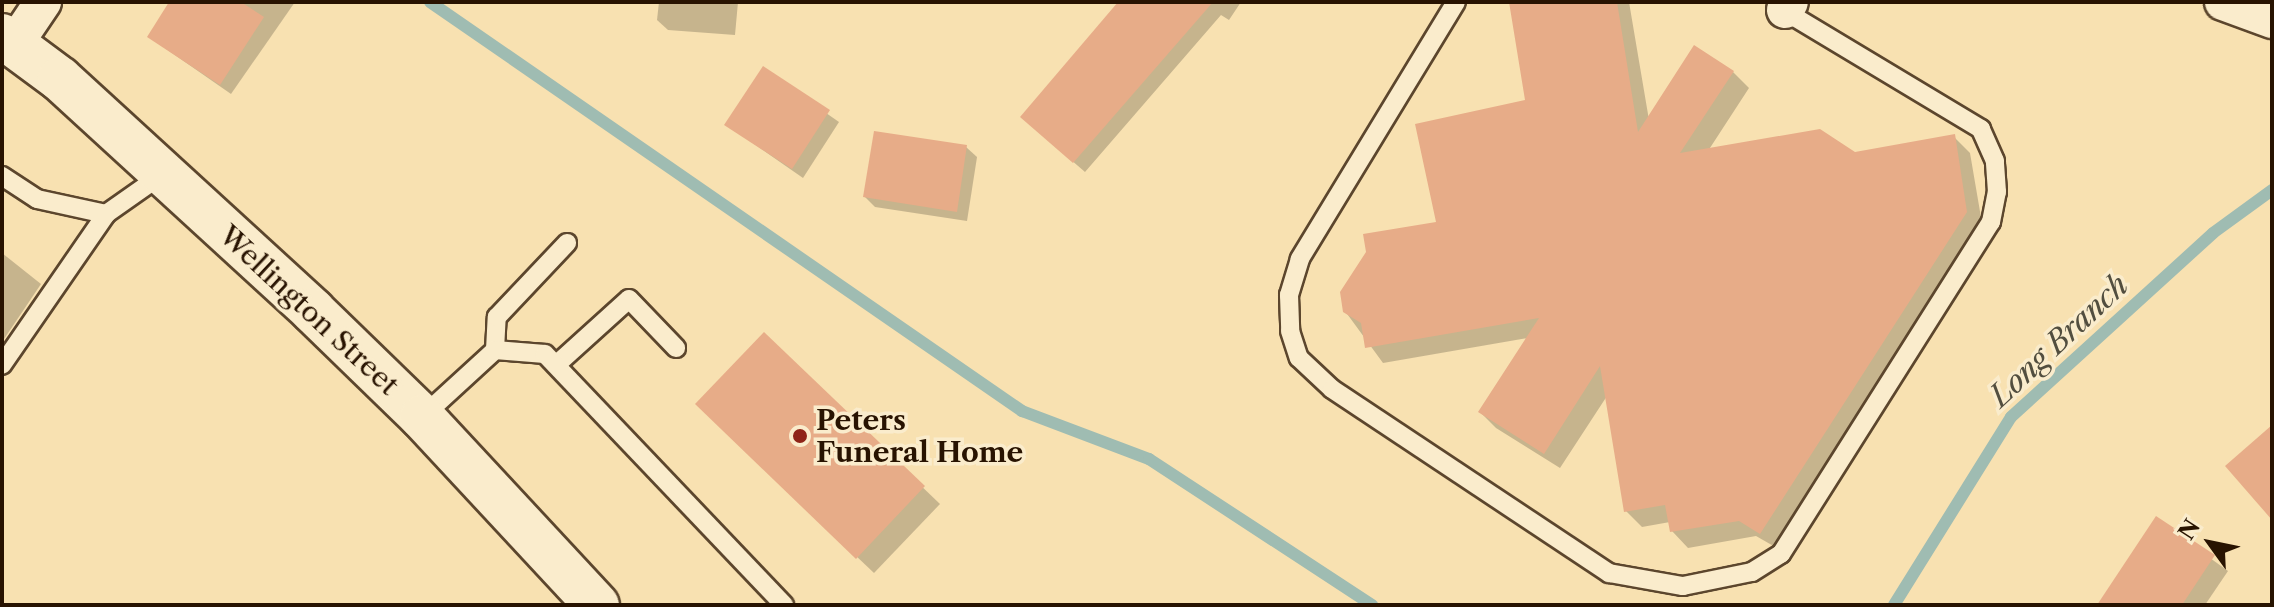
<!DOCTYPE html>
<style>
body{margin:0}
#map{position:relative;width:2274px;height:607px;overflow:hidden;background:#f8e1b1;font-family:"Libre Caslon Text",serif}
div>[style]{position:absolute}
.shadow>*{inset:0;background:#0003}
.stream>*{height:12px;margin:-6px;padding:0 6px;transform-origin:6px;border-radius:6px;background:#9fbcb2}
.building>*{inset:0;background:#e7ac88}
.roads{filter:drop-shadow(2px 0 #5c462d) drop-shadow(-2px 0 #5c462d) drop-shadow(0 2px #5c462d) drop-shadow(0 -2px #5c462d)}
.lane>*{height:18px;margin:-9px;padding:0 9px;transform-origin:9px;border-radius:9px;background:#faeccc}
.street>*{height:36px;margin:-18px;padding:0 18px;transform-origin:18px;border-radius:18px;background:#faeccc}
.secondary>*{height:44px;margin:-22px;padding:0 22px;transform-origin:22px;border-radius:22px;background:#faeccc}
.dots>*{width:22px;height:22px;translate:-50% -50%;box-sizing:border-box;border:4px solid #faeccc;border-radius:50%}
span{translate:-50% -50%;white-space:nowrap;text-align:center;line-height:1.15;-webkit-text-stroke:7px #faeccc;paint-order:stroke}
.street-label{font-size:28px;color:#281301}
.poi-label{font-size:28px;color:#281301;font-weight:700}
.left{translate:0 -50%;text-align:left}
.water-label{font-size:30px;color:#524e3f;font-style:italic}
.frame{position:absolute;inset:0;border:4px solid #281301;pointer-events:none}
.north{position:absolute;left:2170px;top:503px;width:80px;height:80px;-webkit-text-stroke:6px #faeccc;paint-order:stroke;rotate:303deg;font-size:22px;font-weight:700;line-height:32px;text-align:center;color:#281301}
.north::after{content:'';display:block;margin:auto;width:28px;height:36px;background:#281301;clip-path:polygon(50% 0,100% 100%,50% 72%,0 100%)}
</style>
<div id="map">
<div class="shadow">
<div style="clip-path:polygon(173px 2px,295px 2px,231px 94px,149px 37px)"></div>
<div style="clip-path:polygon(659px 2px,738px 2px,735px 35px,668px 30px,657px 20px)"></div>
<div style="clip-path:polygon(1122px 2px,1241px 2px,1229px 20px,1221px 15px,1085px 172px,1033px 127px)"></div>
<div style="clip-path:polygon(1511px 2px,1629px 2px,1649px 120px,1733px 72px,1749px 88px,1708px 151px,1854px 154px,1954px 137px,1970px 153px,1983px 229px,1777px 548px,1756px 536px,1688px 548px,1672px 531px,1670px 522px,1642px 527px,1626px 511px,1607px 396px,1560px 468px,1496px 428px,1480px 412px,1528px 338px,1383px 363px,1345px 311px,1438px 223px,1528px 101px)"></div>
<div style="clip-path:polygon(763px 69px,839px 122px,803px 178px,727px 125px)"></div>
<div style="clip-path:polygon(966px 147px,977px 157px,967px 221px,875px 207px,865px 197px)"></div>
<div style="clip-path:polygon(2px 253px,41px 284px,2px 342px)"></div>
<div style="clip-path:polygon(764px 335px,940px 504px,874px 573px,714px 421px)"></div>
<div style="clip-path:polygon(2156px 519px,2228px 571px,2205px 605px,2100px 605px)"></div>
</div>
<div class="stream">
<div style="left:430px;top:2px;width:720px;rotate:34.64deg"></div>
<div style="left:1022px;top:411px;width:136px;rotate:20.7deg"></div>
<div style="left:1149px;top:459px;width:267px;rotate:33.2deg"></div>
<div style="left:1894px;top:605px;width:221px;rotate:-58.1deg"></div>
<div style="left:2011px;top:417px;width:273px;rotate:-42.3deg"></div>
<div style="left:2213px;top:233px;width:73px;rotate:-36.1deg"></div>
</div>
<div class="building">
<div style="clip-path:polygon(169px 2px,241px 2px,264px 17px,220px 85px,147px 37px)"></div>
<div style="clip-path:polygon(1118px 2px,1213px 2px,1073px 163px,1020px 117px)"></div>
<div style="clip-path:polygon(1509px 2px,1617px 2px,1638px 132px,1694px 45px,1734px 71px,1680px 153px,1820px 129px,1855px 152px,1955px 134px,1967px 212px,1760px 534px,1739px 521px,1670px 532px,1665px 505px,1624px 512px,1600px 366px,1544px 454px,1478px 412px,1539px 318px,1365px 348px,1361px 323px,1343px 312px,1340px 292px,1366px 252px,1363px 234px,1436px 222px,1415px 124px,1525px 100px)"></div>
<div style="clip-path:polygon(763px 66px,830px 110px,792px 169px,724px 125px)"></div>
<div style="clip-path:polygon(874px 131px,967px 145px,957px 212px,863px 197px)"></div>
<div style="clip-path:polygon(764px 332px,925px 486px,856px 559px,695px 404px)"></div>
<div style="clip-path:polygon(2272px 425px,2272px 520px,2225px 466px)"></div>
<div style="clip-path:polygon(2156px 516px,2215px 555px,2182px 605px,2097px 605px)"></div>
</div>
<div class="roads">
<div class="lane">
<div style="left:1456px;top:2px;width:301px;rotate:121.3deg"></div>
<div style="left:1300px;top:259px;width:38px;rotate:107deg"></div>
<div style="left:1289px;top:295px;width:36px;rotate:88deg"></div>
<div style="left:1290px;top:331px;width:28px;rotate:72deg"></div>
<div style="left:1299px;top:358px;width:45px;rotate:43.2deg"></div>
<div style="left:1332px;top:389px;width:333px;rotate:33.6deg"></div>
<div style="left:1609px;top:573px;width:75px;rotate:10deg"></div>
<div style="left:1683px;top:586px;width:70px;rotate:-11.5deg"></div>
<div style="left:1752px;top:572px;width:34px;rotate:-32deg"></div>
<div style="left:1781px;top:554px;width:393px;rotate:-57.7deg"></div>
<div style="left:1991px;top:222px;width:31px;rotate:-79deg"></div>
<div style="left:1997px;top:192px;width:31px;rotate:-94deg"></div>
<div style="left:1995px;top:161px;width:35px;rotate:-114deg"></div>
<div style="left:1981px;top:129px;width:235px;rotate:-149deg"></div>
<div style="left:2px;top:176px;width:42px;rotate:33.3deg"></div>
<div style="left:37px;top:199px;width:71px;rotate:12.3deg"></div>
<div style="left:495px;top:350px;width:33px;rotate:-87deg"></div>
<div style="left:497px;top:317px;width:102px;rotate:-46.6deg"></div>
<div style="left:2px;top:365px;width:183px;rotate:-55.4deg"></div>
<div style="left:106px;top:214px;width:70px;rotate:-35.1deg"></div>
<div style="left:556px;top:365px;width:98px;rotate:-42.1deg"></div>
<div style="left:629px;top:299px;width:68px;rotate:46.2deg"></div>
<div style="left:422px;top:417px;width:99px;rotate:-42.5deg"></div>
<div style="left:495px;top:350px;width:50px;rotate:4.6deg"></div>
<div style="left:545px;top:354px;width:347px;rotate:46.4deg"></div>
</div>
<div class="street">
<div style="left:2223px;top:2px;width:52px;rotate:20.2deg"></div>
<div style="left:1785px;top:10px;width:9px;rotate:-58deg"></div>
<div style="left:14px;top:45px;width:52px;rotate:-56deg"></div>
</div>
<div class="secondary">
<div style="left:2px;top:36px;width:72px;rotate:36.6deg"></div>
<div style="left:60px;top:79px;width:343px;rotate:42.5deg"></div>
<div style="left:313px;top:311px;width:152px;rotate:44.2deg"></div>
<div style="left:422px;top:417px;width:257px;rotate:47.1deg"></div>
</div>
</div>
<div class="dots">
<div style="left:800px;top:436px;background:#8f2418"></div>
</div>
<div class="street-label">
<span style="left:309px;top:310px;rotate:43deg">Wellington Street</span>
</div>
<div class="poi-label">
<span class="left" style="left:816px;top:436px">Peters<br>Funeral Home</span>
</div>
<div class="water-label">
<span style="left:2059px;top:341px;rotate:-43deg">Long Branch</span>
</div>
<div class="frame"></div>
<div class="north">N</div>
</div>
